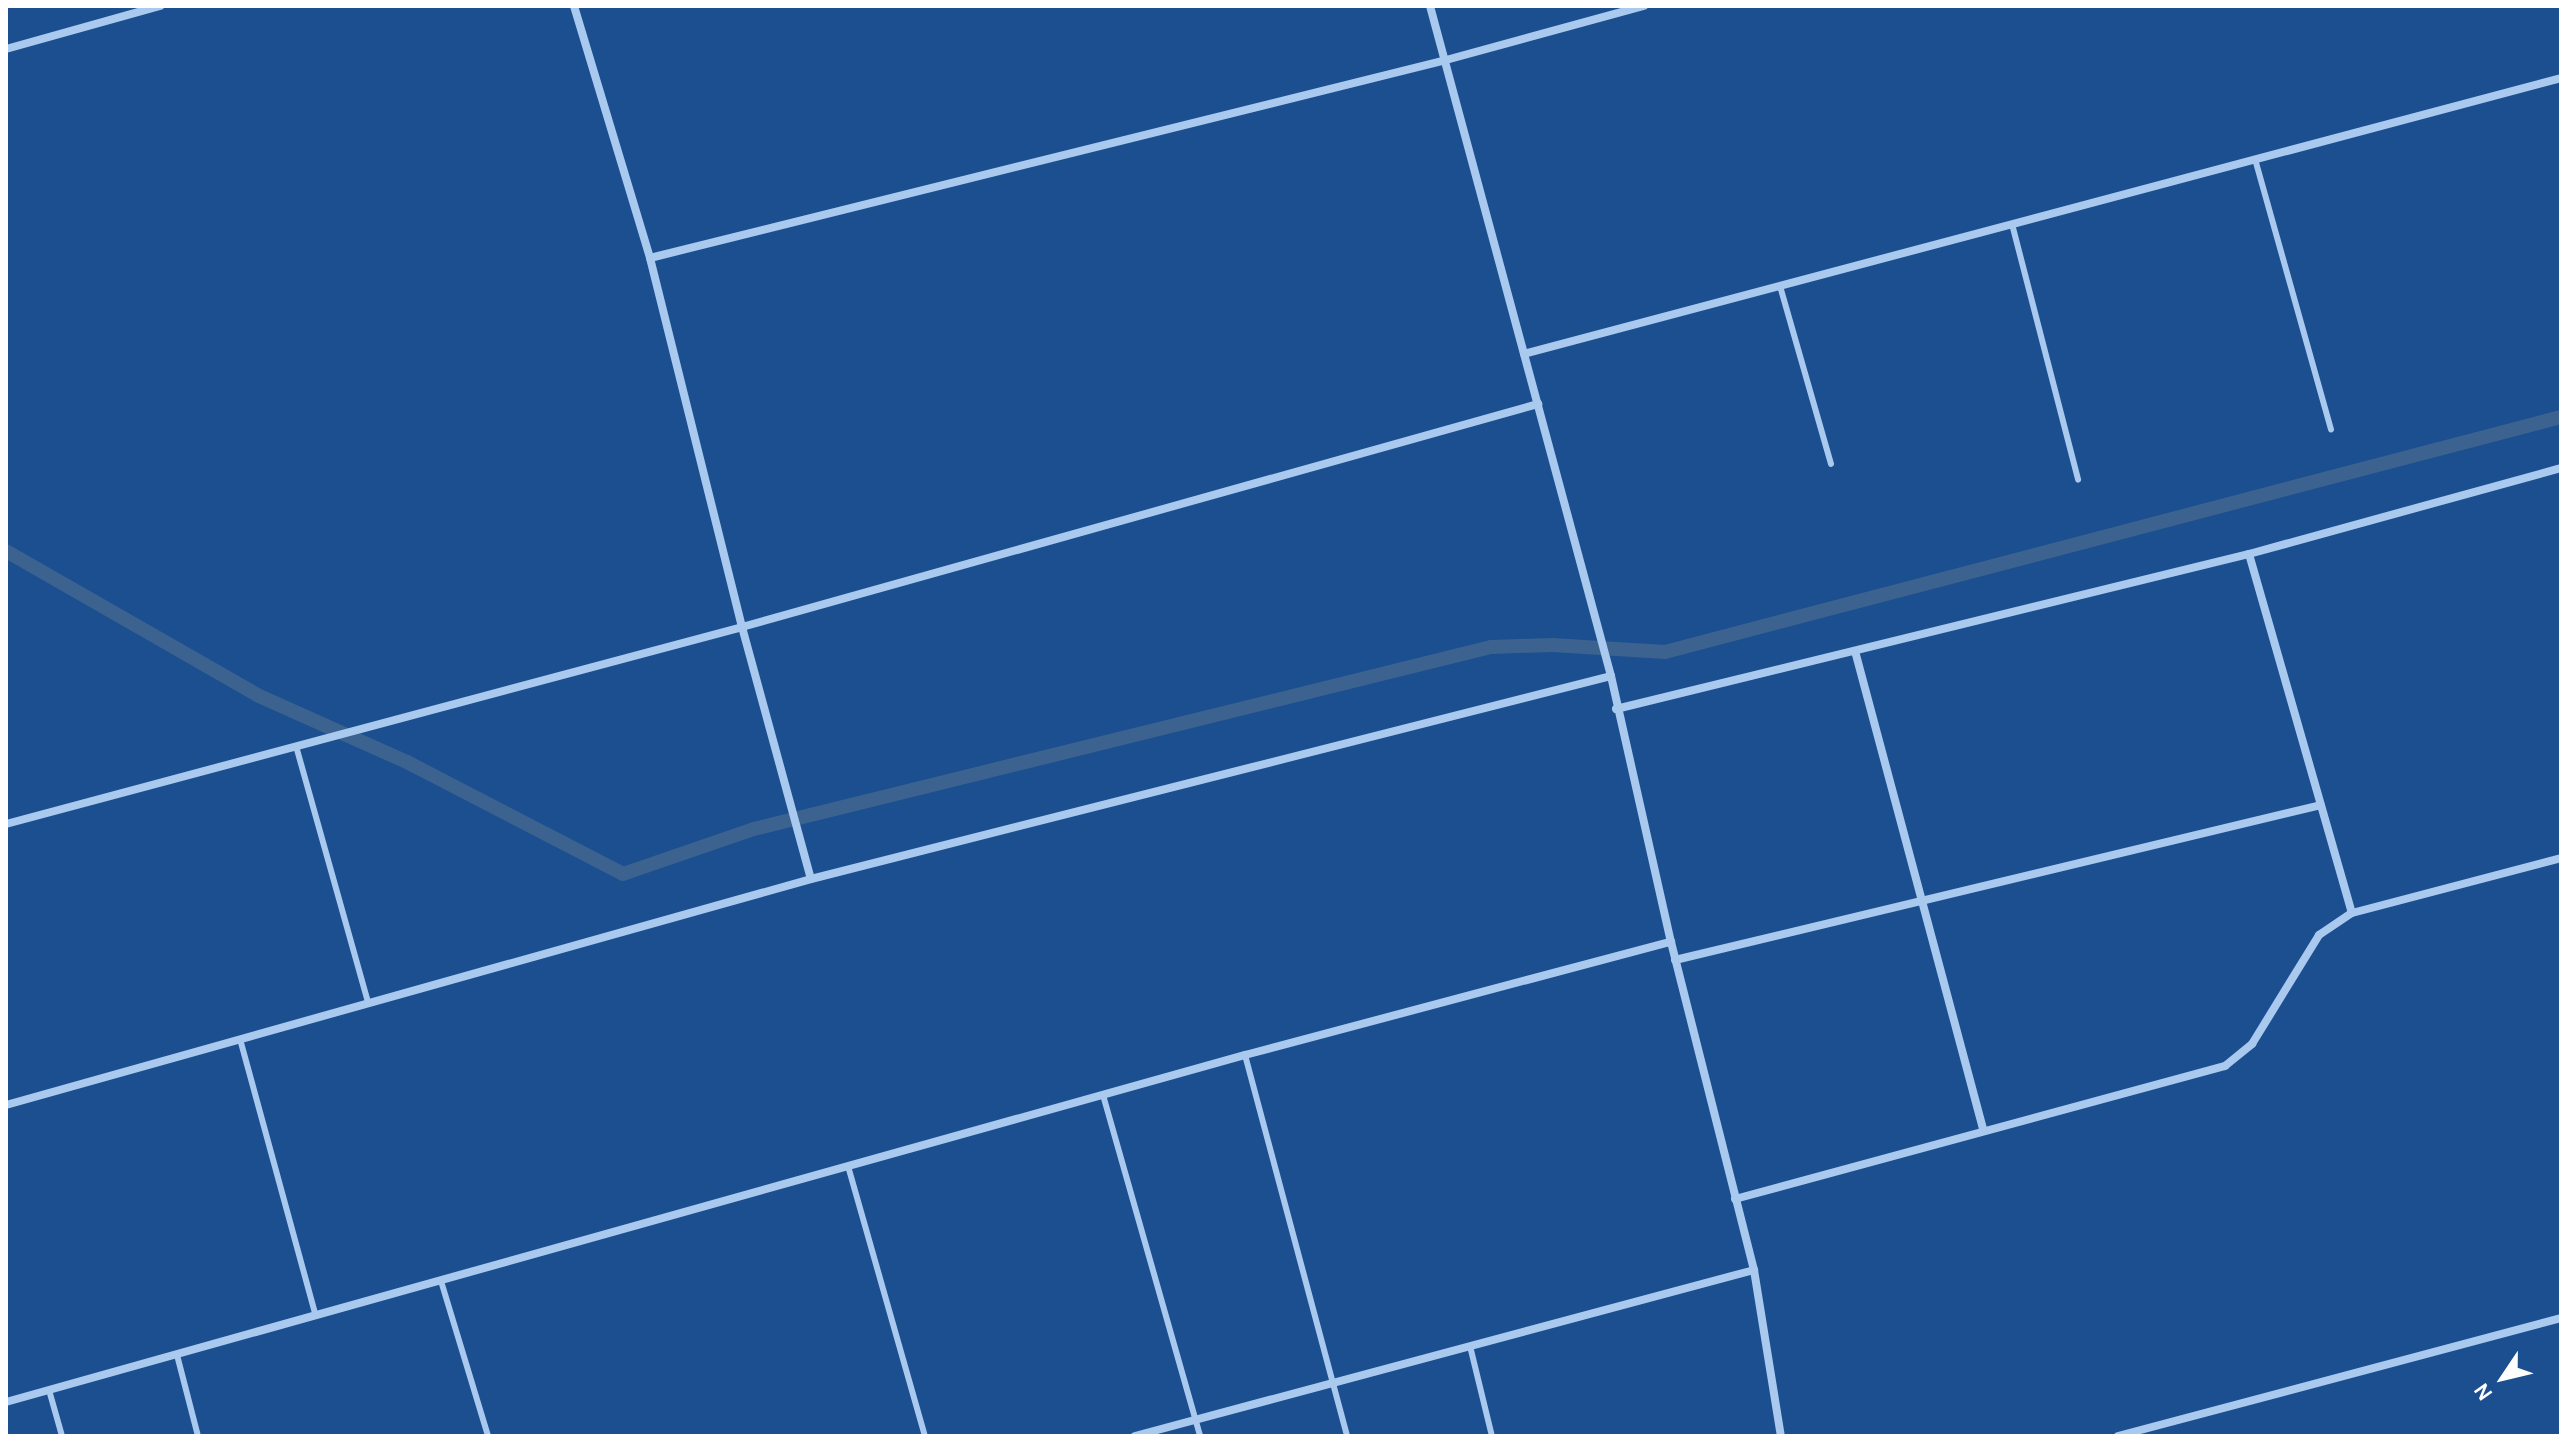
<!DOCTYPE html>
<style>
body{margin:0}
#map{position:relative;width:2567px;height:1442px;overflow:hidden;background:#1b4f8f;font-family:Karla,sans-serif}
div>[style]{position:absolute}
.stream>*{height:14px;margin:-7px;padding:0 7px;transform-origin:7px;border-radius:7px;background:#3c6290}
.lane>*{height:6px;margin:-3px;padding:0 3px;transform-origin:3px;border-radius:3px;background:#a9c9ee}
.street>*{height:8px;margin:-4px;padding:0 4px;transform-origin:4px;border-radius:4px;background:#a9c9ee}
span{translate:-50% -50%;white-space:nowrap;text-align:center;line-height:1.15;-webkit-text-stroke:8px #1b4f8f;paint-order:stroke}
.frame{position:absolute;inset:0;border:8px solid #fff;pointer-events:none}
.north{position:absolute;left:2463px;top:1338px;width:80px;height:80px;-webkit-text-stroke:6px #1b4f8f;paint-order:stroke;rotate:235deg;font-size:22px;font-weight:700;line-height:32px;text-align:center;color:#fff}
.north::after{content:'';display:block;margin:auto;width:28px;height:36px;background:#fff;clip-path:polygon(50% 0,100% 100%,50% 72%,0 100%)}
</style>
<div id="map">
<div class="stream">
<div style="left:6px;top:551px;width:289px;rotate:29.8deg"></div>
<div style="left:257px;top:695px;width:164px;rotate:24.1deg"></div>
<div style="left:407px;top:762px;width:243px;rotate:27.4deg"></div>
<div style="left:623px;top:874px;width:139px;rotate:-19deg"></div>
<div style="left:754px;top:829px;width:759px;rotate:-13.87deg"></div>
<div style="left:1491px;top:647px;width:61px;rotate:-1.9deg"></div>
<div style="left:1552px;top:645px;width:113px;rotate:3.5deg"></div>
<div style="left:1665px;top:652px;width:926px;rotate:-14.7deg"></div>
</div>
<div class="lane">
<div style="left:2255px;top:159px;width:281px;rotate:74.3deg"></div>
<div style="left:2012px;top:224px;width:264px;rotate:75.5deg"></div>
<div style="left:1780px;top:286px;width:185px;rotate:74deg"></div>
<div style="left:296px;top:746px;width:267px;rotate:74.3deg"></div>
<div style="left:240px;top:1039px;width:287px;rotate:74.7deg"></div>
<div style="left:1245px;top:1055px;width:394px;rotate:75deg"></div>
<div style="left:1103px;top:1095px;width:355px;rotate:74.1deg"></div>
<div style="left:848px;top:1166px;width:281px;rotate:74.1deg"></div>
<div style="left:441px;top:1281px;width:162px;rotate:73.1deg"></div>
<div style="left:1470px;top:1346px;width:93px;rotate:76.3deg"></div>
<div style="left:177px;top:1355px;width:84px;rotate:75.5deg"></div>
<div style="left:49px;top:1390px;width:48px;rotate:74.2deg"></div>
</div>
<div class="street">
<div style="left:574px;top:6px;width:263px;rotate:73.2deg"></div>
<div style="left:650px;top:258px;width:380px;rotate:76deg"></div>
<div style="left:742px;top:627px;width:261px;rotate:74.7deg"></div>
<div style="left:1430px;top:6px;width:694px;rotate:74.88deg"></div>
<div style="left:1611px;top:676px;width:273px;rotate:77.3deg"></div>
<div style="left:1671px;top:942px;width:338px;rotate:75.8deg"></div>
<div style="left:1754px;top:1270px;width:168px;rotate:80.8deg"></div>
<div style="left:6px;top:49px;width:160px;rotate:-15.6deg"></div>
<div style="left:650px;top:258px;width:820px;rotate:-13.97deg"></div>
<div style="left:1446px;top:60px;width:205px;rotate:-15.3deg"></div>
<div style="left:1524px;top:354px;width:1073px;rotate:-14.9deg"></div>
<div style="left:2249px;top:554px;width:373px;rotate:74deg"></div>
<div style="left:1855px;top:651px;width:496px;rotate:75deg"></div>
<div style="left:1616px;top:709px;width:652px;rotate:-13.76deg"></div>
<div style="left:2249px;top:554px;width:324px;rotate:-15.4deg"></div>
<div style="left:6px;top:824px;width:762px;rotate:-14.98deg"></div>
<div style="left:742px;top:627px;width:827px;rotate:-15.65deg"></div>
<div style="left:1675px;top:960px;width:664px;rotate:-13.49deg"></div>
<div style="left:6px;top:1105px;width:836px;rotate:-15.68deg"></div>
<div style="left:811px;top:879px;width:825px;rotate:-14.24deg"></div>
<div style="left:1735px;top:1199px;width:508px;rotate:-15.19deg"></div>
<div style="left:2225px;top:1066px;width:35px;rotate:-39deg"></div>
<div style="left:2252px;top:1044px;width:128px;rotate:-58.4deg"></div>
<div style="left:2319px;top:935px;width:40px;rotate:-34deg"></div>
<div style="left:2352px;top:913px;width:216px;rotate:-14.7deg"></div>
<div style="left:6px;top:1402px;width:1287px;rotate:-15.65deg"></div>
<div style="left:1245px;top:1055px;width:441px;rotate:-14.9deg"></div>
<div style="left:1135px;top:1436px;width:641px;rotate:-15.01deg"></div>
<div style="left:2118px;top:1436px;width:458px;rotate:-14.9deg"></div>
</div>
<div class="frame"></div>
<div class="north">N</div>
</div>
